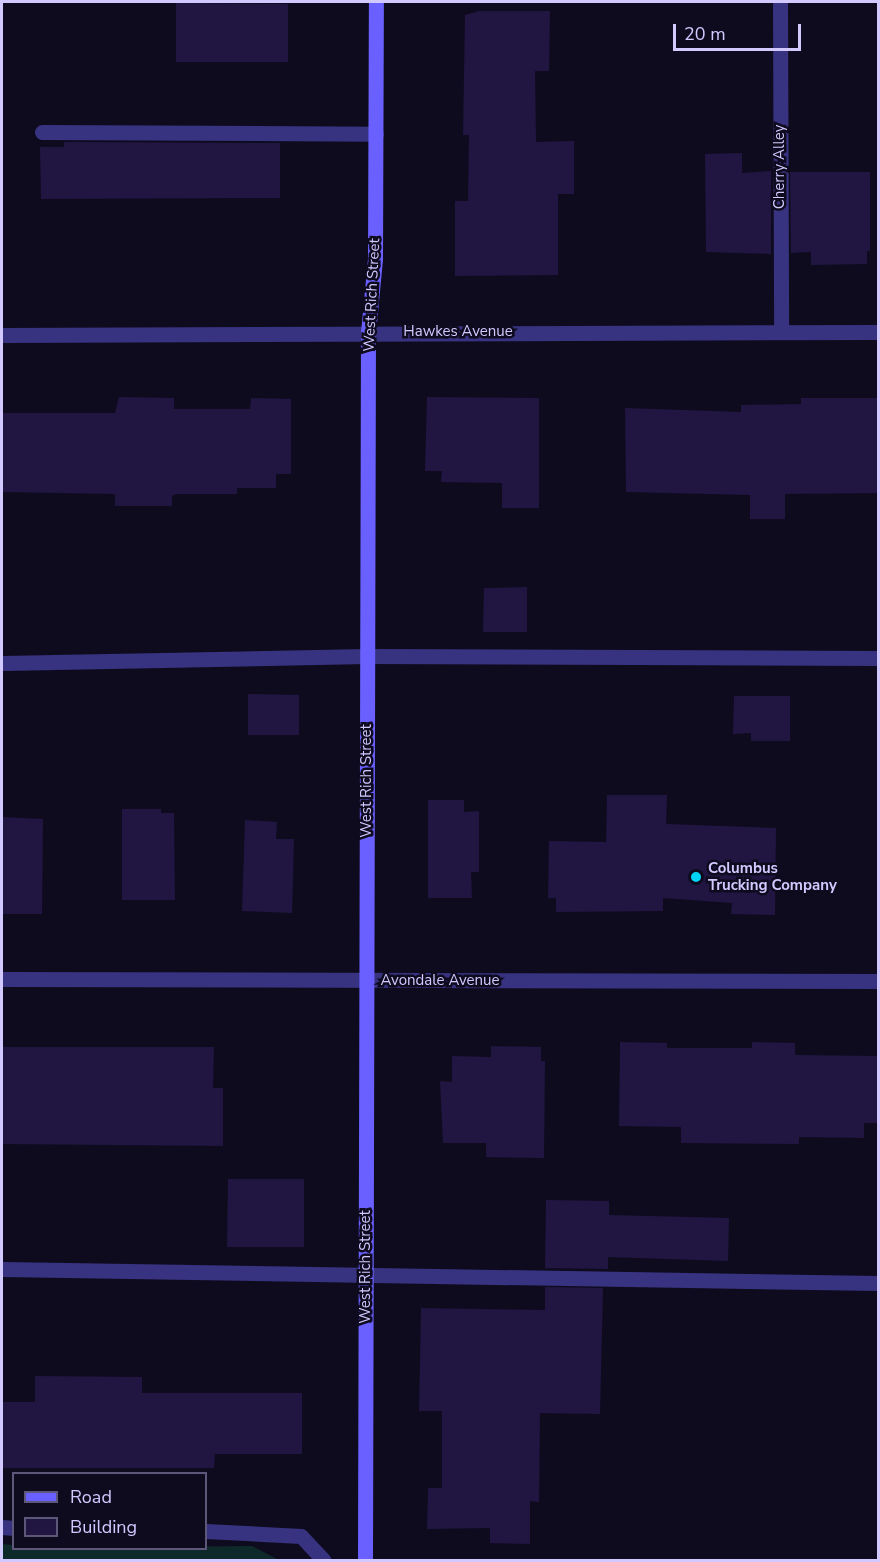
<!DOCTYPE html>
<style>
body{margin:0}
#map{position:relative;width:880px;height:1562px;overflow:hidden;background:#0f0b1f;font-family:"Nunito Sans",sans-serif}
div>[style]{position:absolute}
.green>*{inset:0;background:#0e2929}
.building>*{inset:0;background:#201641}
.lane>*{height:15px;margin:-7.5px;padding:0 7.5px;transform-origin:7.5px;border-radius:7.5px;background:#383381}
.street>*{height:15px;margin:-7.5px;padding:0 7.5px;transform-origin:7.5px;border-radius:7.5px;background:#383381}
.secondary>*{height:15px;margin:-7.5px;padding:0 7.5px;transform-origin:7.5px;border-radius:7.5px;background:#6960ff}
.dots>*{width:16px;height:16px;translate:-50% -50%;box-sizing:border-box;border:3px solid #0f0b1f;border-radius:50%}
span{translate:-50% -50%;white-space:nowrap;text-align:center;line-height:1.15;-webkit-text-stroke:5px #0f0b1f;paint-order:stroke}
.street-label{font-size:15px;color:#d1c9ff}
.poi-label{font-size:15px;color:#d1c9ff;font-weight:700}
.left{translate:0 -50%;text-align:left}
.frame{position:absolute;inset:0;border:3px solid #d1c9ff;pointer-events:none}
.legend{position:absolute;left:12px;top:1472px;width:195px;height:78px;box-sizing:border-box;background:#0f0b1f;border:2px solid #5d5779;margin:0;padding:8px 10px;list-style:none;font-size:18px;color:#d1c9ff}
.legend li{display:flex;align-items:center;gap:12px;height:30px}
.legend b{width:30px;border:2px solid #5d5779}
.scale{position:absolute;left:673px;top:24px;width:128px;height:27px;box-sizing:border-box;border:3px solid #d1c9ff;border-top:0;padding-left:8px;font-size:18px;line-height:21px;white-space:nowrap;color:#d1c9ff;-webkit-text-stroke:4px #0f0b1f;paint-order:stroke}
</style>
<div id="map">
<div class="green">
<div style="clip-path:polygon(2px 1544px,13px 1545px,14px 1548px,252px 1546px,279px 1560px,2px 1560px)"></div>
</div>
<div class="building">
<div style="clip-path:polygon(176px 3px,288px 4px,288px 62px,176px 62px)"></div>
<div style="clip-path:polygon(479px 11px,550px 11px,549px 71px,535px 71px,536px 142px,574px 141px,574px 194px,558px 194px,558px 275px,455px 276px,455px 201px,468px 201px,469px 135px,463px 135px,465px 15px)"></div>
<div style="clip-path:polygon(64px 142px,280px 143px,280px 198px,41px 199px,40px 147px,64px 147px)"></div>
<div style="clip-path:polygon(742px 153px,742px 173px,771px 171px,771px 254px,706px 252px,705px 154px)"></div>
<div style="clip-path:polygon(790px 172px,870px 172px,870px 251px,867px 251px,867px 264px,811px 265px,811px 252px,791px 253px)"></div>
<div style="clip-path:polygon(119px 397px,174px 398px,174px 409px,250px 409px,251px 398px,291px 399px,291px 474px,276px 474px,276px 488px,237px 488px,237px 494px,176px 494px,172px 496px,172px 506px,115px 506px,115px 494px,2px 492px,2px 413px,115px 413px)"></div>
<div style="clip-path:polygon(427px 397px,539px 398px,539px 508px,502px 508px,502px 483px,441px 482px,442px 471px,425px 471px)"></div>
<div style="clip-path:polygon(801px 398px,879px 398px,879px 493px,785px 494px,785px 519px,750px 519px,750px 495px,626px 492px,625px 408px,741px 412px,741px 405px,801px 404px)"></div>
<div style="clip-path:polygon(527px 587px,527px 632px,483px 632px,484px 588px)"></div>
<div style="clip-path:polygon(248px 694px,299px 695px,299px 735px,248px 735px)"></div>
<div style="clip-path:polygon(734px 696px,790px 696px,790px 741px,751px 741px,751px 733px,733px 734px)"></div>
<div style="clip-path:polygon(607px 795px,667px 795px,666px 824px,776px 828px,775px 915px,731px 914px,732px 903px,663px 898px,663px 911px,556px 912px,556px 898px,548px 898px,549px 841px,606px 842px)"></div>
<div style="clip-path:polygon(428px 800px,464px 800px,464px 812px,479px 811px,479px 872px,471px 872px,472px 898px,428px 898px)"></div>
<div style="clip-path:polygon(122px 809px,161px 809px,161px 813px,174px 813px,175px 900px,122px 900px)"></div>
<div style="clip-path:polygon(3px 817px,43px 819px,42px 914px,2px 914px)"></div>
<div style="clip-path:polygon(245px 820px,277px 822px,276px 839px,294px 839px,292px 913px,242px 911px)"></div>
<div style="clip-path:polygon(620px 1042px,667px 1043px,667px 1048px,752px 1048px,752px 1042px,795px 1043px,795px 1055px,879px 1056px,879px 1123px,864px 1123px,864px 1138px,799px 1137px,799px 1144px,681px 1143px,681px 1127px,619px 1126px)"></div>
<div style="clip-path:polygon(491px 1046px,541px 1047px,541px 1061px,545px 1061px,544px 1158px,486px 1157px,486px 1143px,443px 1143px,440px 1081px,452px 1082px,452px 1056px,491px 1057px)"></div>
<div style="clip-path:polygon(2px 1047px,214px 1047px,213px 1088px,223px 1088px,223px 1146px,2px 1144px)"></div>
<div style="clip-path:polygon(228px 1179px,304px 1179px,304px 1247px,227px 1247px)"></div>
<div style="clip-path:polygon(546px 1200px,609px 1201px,609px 1215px,729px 1218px,728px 1261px,608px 1257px,608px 1269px,545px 1268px)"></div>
<div style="clip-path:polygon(545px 1287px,603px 1288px,600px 1414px,540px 1413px,539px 1502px,530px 1501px,530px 1544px,490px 1543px,490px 1528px,427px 1529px,428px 1488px,442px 1488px,442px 1411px,419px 1411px,421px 1308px,545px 1310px)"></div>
<div style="clip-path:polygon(35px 1376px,142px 1377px,142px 1393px,302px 1393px,302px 1454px,215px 1454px,214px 1468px,2px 1468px,2px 1402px,35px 1402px)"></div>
</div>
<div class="lane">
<div style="left:780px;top:2px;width:330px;rotate:89.8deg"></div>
<div style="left:42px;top:132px;width:334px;rotate:0.3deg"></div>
<div style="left:2px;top:663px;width:365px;rotate:-1.1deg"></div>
<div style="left:367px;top:656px;width:511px;rotate:0.22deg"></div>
<div style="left:2px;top:1269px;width:876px;rotate:0.92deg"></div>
</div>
<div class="street">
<div style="left:2px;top:335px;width:876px;rotate:-0.2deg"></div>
<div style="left:2px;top:979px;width:876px;rotate:0.13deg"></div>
<div style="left:2px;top:1527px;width:12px;rotate:5deg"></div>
<div style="left:206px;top:1531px;width:95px;rotate:3deg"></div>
<div style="left:301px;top:1536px;width:33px;rotate:47deg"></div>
</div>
<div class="secondary">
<div style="left:365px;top:1560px;width:1227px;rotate:-89.86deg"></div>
<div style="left:368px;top:333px;width:74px;rotate:-84.6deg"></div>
<div style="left:375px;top:259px;width:257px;rotate:-89.8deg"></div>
</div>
<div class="dots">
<div style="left:696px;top:877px;background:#00d4f4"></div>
</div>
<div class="street-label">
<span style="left:780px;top:167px;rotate:-90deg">Cherry Alley</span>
<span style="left:372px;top:295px;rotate:-87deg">West Rich Street</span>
<span style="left:458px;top:332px">Hawkes Avenue</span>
<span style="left:367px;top:781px;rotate:-90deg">West Rich Street</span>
<span style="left:440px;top:981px">Avondale Avenue</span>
<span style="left:366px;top:1267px;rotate:-90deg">West Rich Street</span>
</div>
<div class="poi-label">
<span class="left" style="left:708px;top:877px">Columbus<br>Trucking Company</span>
</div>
<div class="frame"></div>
<ul class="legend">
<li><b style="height:8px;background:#6960ff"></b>Road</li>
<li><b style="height:16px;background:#201641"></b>Building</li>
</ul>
<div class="scale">20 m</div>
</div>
